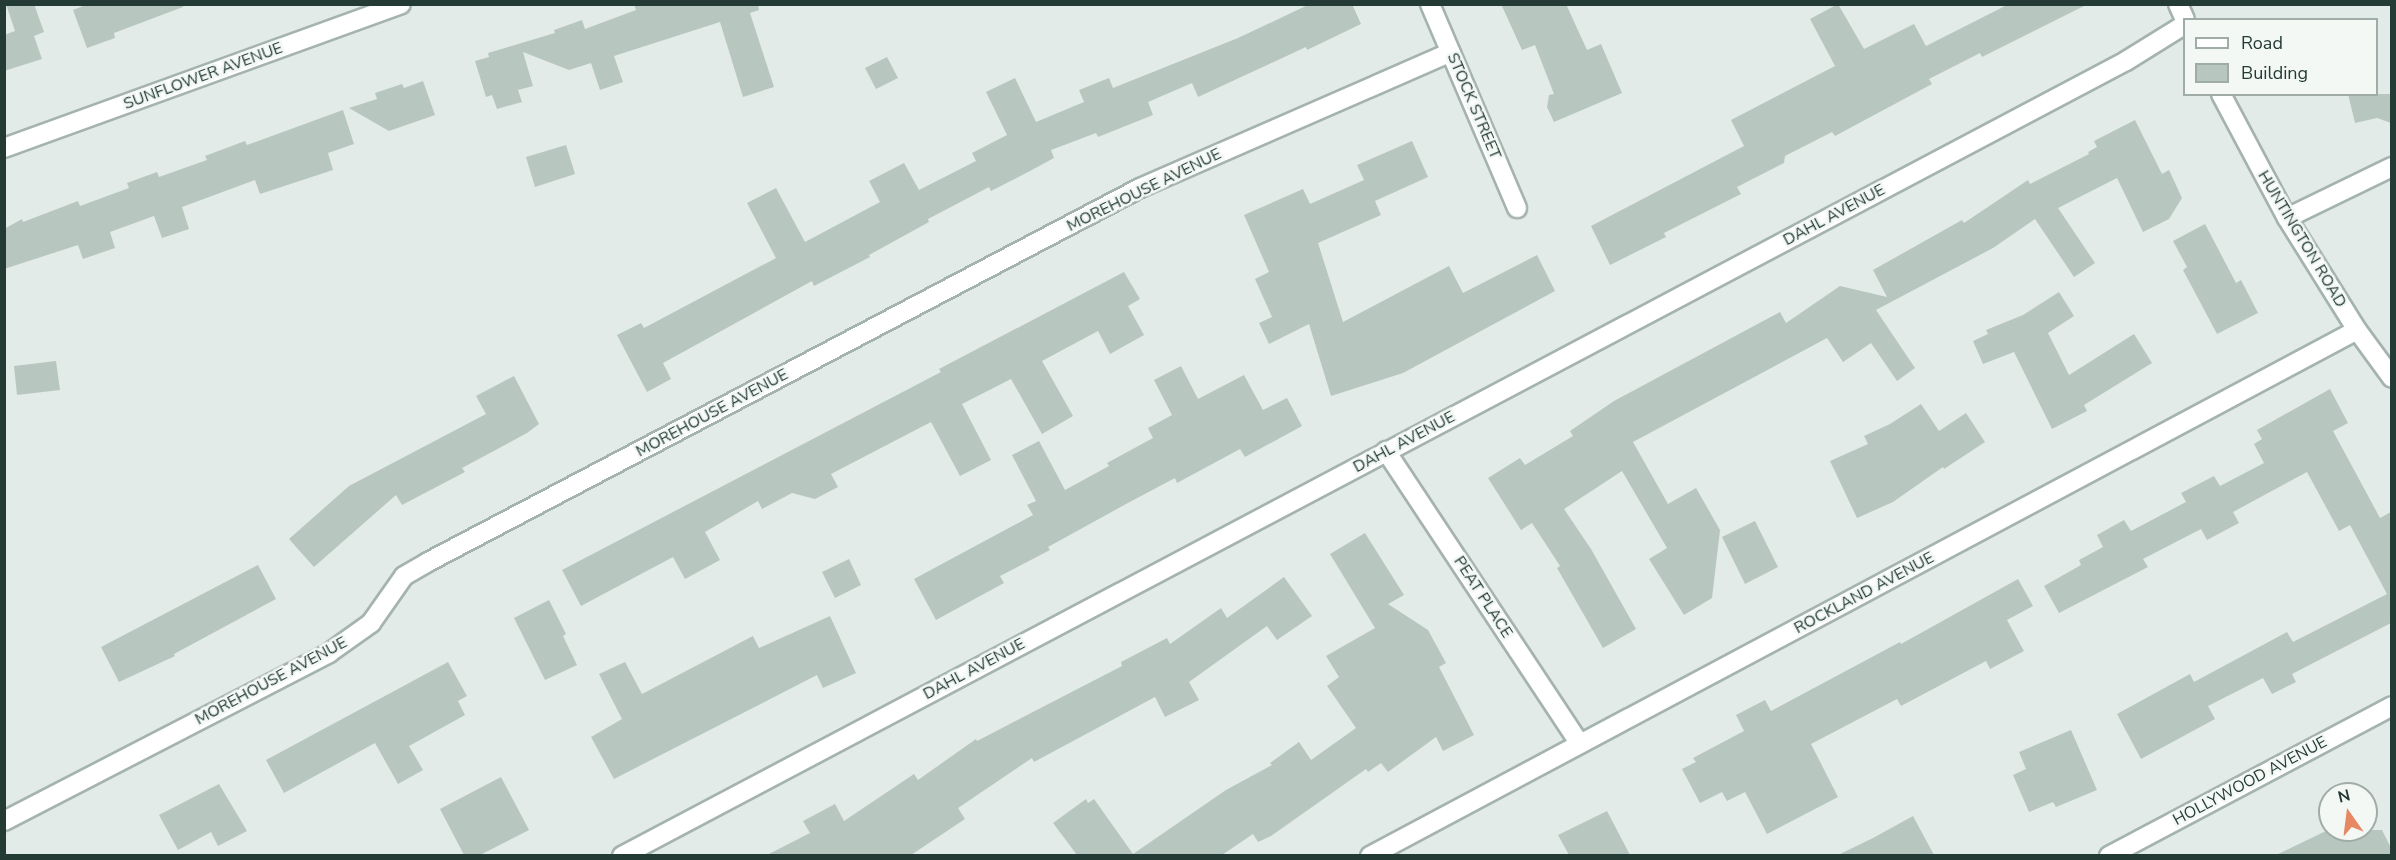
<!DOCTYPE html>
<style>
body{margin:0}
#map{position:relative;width:2396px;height:860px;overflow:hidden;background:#e2ebe7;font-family:"Nunito Sans",sans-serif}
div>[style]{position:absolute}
.building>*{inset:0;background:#b8c6c0}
.roads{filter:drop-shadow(2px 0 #a5b3ae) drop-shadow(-2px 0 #a5b3ae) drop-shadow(0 2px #a5b3ae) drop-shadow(0 -2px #a5b3ae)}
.minor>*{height:18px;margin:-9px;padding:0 9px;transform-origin:9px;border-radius:9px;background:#fff}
.secondary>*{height:18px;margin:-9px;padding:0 9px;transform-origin:9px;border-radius:9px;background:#fff}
span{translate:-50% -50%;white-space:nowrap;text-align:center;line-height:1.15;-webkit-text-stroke:5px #f3f8f5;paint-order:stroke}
.street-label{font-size:16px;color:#243b35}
.frame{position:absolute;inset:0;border:6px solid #243b35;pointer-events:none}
.legend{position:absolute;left:2183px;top:18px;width:195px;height:78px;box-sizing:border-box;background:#f3f8f5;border:2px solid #a0aca8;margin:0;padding:8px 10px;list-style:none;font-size:18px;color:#243b35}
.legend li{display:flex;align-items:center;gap:12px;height:30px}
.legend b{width:30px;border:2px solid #a0aca8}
.north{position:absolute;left:2318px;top:782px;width:60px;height:60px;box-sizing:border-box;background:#f3f8f5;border:2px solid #a0aca8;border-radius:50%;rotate:346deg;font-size:16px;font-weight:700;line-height:24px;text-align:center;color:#243b35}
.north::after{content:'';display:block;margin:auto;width:21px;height:27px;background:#e78864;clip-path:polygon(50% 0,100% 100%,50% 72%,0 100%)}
</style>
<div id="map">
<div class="building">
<div style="clip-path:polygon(6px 4px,34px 4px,44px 32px,34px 36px,42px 59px,4px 71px,4px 35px,15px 31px)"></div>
<div style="clip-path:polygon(88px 4px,183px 4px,183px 7px,114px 33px,115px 38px,87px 48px,73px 10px)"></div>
<div style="clip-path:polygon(634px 4px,758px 4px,759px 10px,750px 13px,774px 87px,743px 97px,720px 22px,614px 56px,623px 82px,600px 90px,591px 63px,569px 70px,523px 52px,533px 86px,518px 90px,522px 102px,497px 109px,492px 95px,486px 97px,475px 61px,489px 57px,488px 53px,555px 33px,554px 30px,582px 20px,585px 29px,636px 10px)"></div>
<div style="clip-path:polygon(1310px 4px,1352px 4px,1361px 24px,1307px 50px,1306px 47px,1198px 97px,1192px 83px,1148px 102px,1153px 115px,1098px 137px,1096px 133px,1051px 150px,1054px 158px,1030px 171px,991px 191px,989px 187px,928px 219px,929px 222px,869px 255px,870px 257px,814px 286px,812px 281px,663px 363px,671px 379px,647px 392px,617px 335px,641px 323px,644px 328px,776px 258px,747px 203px,776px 188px,805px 242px,880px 202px,869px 181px,904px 163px,919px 190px,976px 161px,972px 153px,1007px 135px,986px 92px,1015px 78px,1036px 122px,1084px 102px,1079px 90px,1109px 78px,1113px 88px,1238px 38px)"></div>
<div style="clip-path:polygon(1501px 4px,1566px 4px,1587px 50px,1601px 44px,1622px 93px,1554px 122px,1547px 107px,1549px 95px,1554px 94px,1535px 45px,1522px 50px)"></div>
<div style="clip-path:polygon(1838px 4px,1864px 49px,1914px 24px,1926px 46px,2009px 4px,2088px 4px,1982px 57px,1980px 53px,1929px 79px,1932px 84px,1835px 136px,1832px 132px,1785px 156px,1784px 163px,1737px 187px,1741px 194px,1664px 233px,1666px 237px,1610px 265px,1591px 226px,1744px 146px,1731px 120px,1835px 66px,1810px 19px)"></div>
<div style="clip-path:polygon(887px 57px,898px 78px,876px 89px,865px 68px)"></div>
<div style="clip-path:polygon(423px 81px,435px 115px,389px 131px,349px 108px,377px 99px,375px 93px,402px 84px,404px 88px)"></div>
<div style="clip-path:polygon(2348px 94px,2391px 94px,2391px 123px,2377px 118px,2355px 123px)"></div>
<div style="clip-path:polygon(343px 110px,354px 144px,328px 153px,333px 170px,260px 194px,255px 180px,182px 207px,189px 229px,162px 238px,154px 216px,110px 232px,115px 248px,83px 259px,78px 245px,4px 269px,4px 229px,22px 219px,23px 222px,78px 201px,80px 206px,129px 188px,127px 183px,157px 172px,159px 177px,207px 160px,205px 156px,245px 141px,247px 145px)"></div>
<div style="clip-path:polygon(2135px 120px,2162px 174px,2169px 170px,2182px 198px,2169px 219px,2143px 232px,2117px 178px,2058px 208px,2095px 263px,2074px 277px,2035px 219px,1993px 248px,1876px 310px,1915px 368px,1897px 381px,1871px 343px,1843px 362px,1827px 338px,1633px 442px,1668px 504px,1696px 488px,1720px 530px,1712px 598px,1684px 615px,1649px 559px,1667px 548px,1622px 471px,1564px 509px,1591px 549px,1636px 629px,1603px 648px,1557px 568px,1560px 566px,1532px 523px,1521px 530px,1488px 478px,1520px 458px,1525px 465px,1573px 436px,1570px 431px,1614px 401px,1780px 312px,1786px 323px,1840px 286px,1887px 297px,1873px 270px,1962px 220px,1964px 223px,2028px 180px,2030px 184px,2089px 154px,2088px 152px,2097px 147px,2094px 141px)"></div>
<div style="clip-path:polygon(1412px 141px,1428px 177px,1375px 201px,1381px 215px,1318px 243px,1343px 322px,1449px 266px,1463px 293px,1537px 255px,1555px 291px,1403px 373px,1331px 396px,1309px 324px,1269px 344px,1259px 323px,1272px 317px,1255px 279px,1269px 272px,1244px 215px,1303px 189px,1310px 204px,1364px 180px,1357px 165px)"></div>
<div style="clip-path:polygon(566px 145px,575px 174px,535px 187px,526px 157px)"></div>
<div style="clip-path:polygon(2205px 224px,2236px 283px,2241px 280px,2258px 313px,2217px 334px,2183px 270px,2187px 267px,2173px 241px)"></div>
<div style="clip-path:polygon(1124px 272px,1140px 299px,1128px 306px,1144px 335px,1110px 354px,1098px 331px,1042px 361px,1073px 416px,1042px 434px,1011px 379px,962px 404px,991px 460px,960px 476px,931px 422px,831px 474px,838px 487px,815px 499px,792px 493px,762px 509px,758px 501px,705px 532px,720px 560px,685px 579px,673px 557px,581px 606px,562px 570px,941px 372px,939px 369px)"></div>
<div style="clip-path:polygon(2059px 292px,2074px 316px,2048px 333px,2069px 375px,2134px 334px,2152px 363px,2084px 405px,2087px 411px,2052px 429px,2014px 352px,1983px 364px,1973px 341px,1988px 334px,1986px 330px,2023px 315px)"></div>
<div style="clip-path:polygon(56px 361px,60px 390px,17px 395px,14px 366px)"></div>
<div style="clip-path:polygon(1181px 366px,1198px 399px,1244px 375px,1263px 410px,1287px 398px,1302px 426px,1245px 457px,1240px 449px,1177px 483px,1175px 478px,1126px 504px,1048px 547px,1050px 550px,1000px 576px,1004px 583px,936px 620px,914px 579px,1033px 515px,1027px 505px,1036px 501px,1012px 455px,1039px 441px,1065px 490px,1109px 466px,1107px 463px,1153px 438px,1148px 428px,1172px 415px,1154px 380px)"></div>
<div style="clip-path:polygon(514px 376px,539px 424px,527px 433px,462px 468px,465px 472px,402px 505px,396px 495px,314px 567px,289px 539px,349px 486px,486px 414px,476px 396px)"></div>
<div style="clip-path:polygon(2330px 389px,2348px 423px,2333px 431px,2380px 518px,2391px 512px,2391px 623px,2292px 674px,2296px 682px,2272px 694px,2263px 678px,2208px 706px,2215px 719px,2141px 759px,2117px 714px,2190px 674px,2194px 682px,2287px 632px,2293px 642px,2387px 594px,2350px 525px,2339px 531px,2307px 472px,2233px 512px,2239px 523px,2207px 540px,2201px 529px,2143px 559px,2148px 567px,2059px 613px,2044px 586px,2081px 565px,2079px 560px,2103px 547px,2097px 535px,2124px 520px,2131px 531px,2186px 502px,2181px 493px,2214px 476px,2220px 486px,2264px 463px,2254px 444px,2262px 439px,2257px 430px)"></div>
<div style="clip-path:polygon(1921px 404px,1939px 431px,1966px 413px,1985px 442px,1944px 469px,1943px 467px,1893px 502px,1857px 518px,1830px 461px,1868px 444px,1864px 436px,1890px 424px)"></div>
<div style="clip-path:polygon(1755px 521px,1778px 567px,1745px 584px,1722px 537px)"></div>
<div style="clip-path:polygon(1365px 533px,1404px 595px,1388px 604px,1428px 630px,1446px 663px,1439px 667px,1474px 735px,1443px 751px,1436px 737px,1388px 772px,1381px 763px,1368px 772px,1366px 769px,1271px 836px,1258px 842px,1253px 834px,1222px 855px,1077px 855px,1053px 823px,1086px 799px,1088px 803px,1094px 799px,1133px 854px,1226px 790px,1272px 765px,1270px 763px,1299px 742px,1311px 760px,1356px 728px,1327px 686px,1339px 677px,1326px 656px,1375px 628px,1330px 554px)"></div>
<div style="clip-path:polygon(849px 559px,861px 585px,835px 598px,822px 572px)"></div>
<div style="clip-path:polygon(258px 565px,276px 599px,174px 654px,175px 656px,119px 682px,101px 647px)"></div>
<div style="clip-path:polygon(1284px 577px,1312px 616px,1277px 640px,1267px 626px,1189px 682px,1199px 700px,1165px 717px,1155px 697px,1034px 762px,1032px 758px,958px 808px,965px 819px,911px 855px,767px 855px,810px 833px,803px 821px,835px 804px,844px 821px,914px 774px,918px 780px,976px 739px,977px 741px,1122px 666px,1121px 662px,1167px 638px,1170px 644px,1221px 608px,1227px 618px)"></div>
<div style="clip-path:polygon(2018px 579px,2033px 606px,2007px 620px,2024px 651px,1990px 669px,1986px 661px,1901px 706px,1897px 699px,1811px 744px,1838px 797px,1767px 834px,1745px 792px,1727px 801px,1722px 792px,1700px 803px,1682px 769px,1696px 762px,1693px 758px,1744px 731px,1736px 715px,1765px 700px,1771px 711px,1900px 642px,1901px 644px)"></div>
<div style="clip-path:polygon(549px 600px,566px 634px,563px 636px,577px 665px,545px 680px,514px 618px)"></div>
<div style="clip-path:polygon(830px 616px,856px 673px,823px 688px,817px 675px,614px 779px,591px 737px,622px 719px,599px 674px,625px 662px,642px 694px,753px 636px,759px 648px)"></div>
<div style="clip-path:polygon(448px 662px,467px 696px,458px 701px,465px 715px,409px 746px,423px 770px,398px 784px,375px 743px,284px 793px,266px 760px)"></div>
<div style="clip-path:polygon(2071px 730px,2097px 790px,2056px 807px,2053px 802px,2029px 812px,2013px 775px,2026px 769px,2019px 752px)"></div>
<div style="clip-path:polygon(501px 777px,529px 830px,480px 855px,464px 855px,440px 809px)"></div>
<div style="clip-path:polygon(219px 784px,247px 831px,218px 846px,211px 832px,178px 850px,159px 815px)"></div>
<div style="clip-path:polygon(1607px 811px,1630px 855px,1569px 855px,1558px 835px)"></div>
<div style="clip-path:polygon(1913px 816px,1934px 855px,1838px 855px,1873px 838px)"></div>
<div style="clip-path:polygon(2328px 830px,2382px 830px,2391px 848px,2391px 855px,2276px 855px)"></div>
</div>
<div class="roads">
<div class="minor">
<div style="left:1430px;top:4px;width:222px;rotate:66.9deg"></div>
<div style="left:4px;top:148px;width:422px;rotate:-19.9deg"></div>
<div style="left:2287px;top:218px;width:117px;rotate:-25.9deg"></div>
<div style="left:1386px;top:451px;width:351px;rotate:56.5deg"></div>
<div style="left:4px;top:821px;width:366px;rotate:-27.3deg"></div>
<div style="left:329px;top:653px;width:52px;rotate:-35.5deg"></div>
<div style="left:371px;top:623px;width:57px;rotate:-54.9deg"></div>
<div style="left:404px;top:576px;width:28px;rotate:-30deg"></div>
<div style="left:428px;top:562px;width:804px;rotate:-27.71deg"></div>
<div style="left:1140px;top:188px;width:339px;rotate:-23.6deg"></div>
<div style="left:622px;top:856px;width:1701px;rotate:-27.86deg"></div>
<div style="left:2126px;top:61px;width:68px;rotate:-31.8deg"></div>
<div style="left:1370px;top:856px;width:1118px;rotate:-28.05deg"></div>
<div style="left:2109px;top:856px;width:320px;rotate:-27.9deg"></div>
</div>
<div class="secondary">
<div style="left:2178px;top:4px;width:17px;rotate:66deg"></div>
<div style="left:2221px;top:94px;width:140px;rotate:62deg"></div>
<div style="left:2287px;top:218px;width:132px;rotate:58deg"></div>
<div style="left:2357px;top:330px;width:59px;rotate:53.9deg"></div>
</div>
</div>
<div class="street-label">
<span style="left:203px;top:76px;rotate:-20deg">SUNFLOWER AVENUE</span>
<span style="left:1474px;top:106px;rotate:67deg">STOCK STREET</span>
<span style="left:1144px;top:190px;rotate:-26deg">MOREHOUSE AVENUE</span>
<span style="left:1834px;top:215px;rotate:-28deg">DAHL AVENUE</span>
<span style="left:2302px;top:239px;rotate:59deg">HUNTINGTON ROAD</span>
<span style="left:712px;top:413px;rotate:-28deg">MOREHOUSE AVENUE</span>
<span style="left:1404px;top:442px;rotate:-28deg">DAHL AVENUE</span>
<span style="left:1864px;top:593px;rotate:-28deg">ROCKLAND AVENUE</span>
<span style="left:1483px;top:597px;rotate:57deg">PEAT PLACE</span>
<span style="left:974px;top:669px;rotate:-28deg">DAHL AVENUE</span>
<span style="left:271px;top:681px;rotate:-28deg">MOREHOUSE AVENUE</span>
<span style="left:2250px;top:781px;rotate:-28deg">HOLLYWOOD AVENUE</span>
</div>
<div class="frame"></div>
<ul class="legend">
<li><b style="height:8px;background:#fff"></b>Road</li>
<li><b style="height:16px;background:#b8c6c0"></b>Building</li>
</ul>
<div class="north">N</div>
</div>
